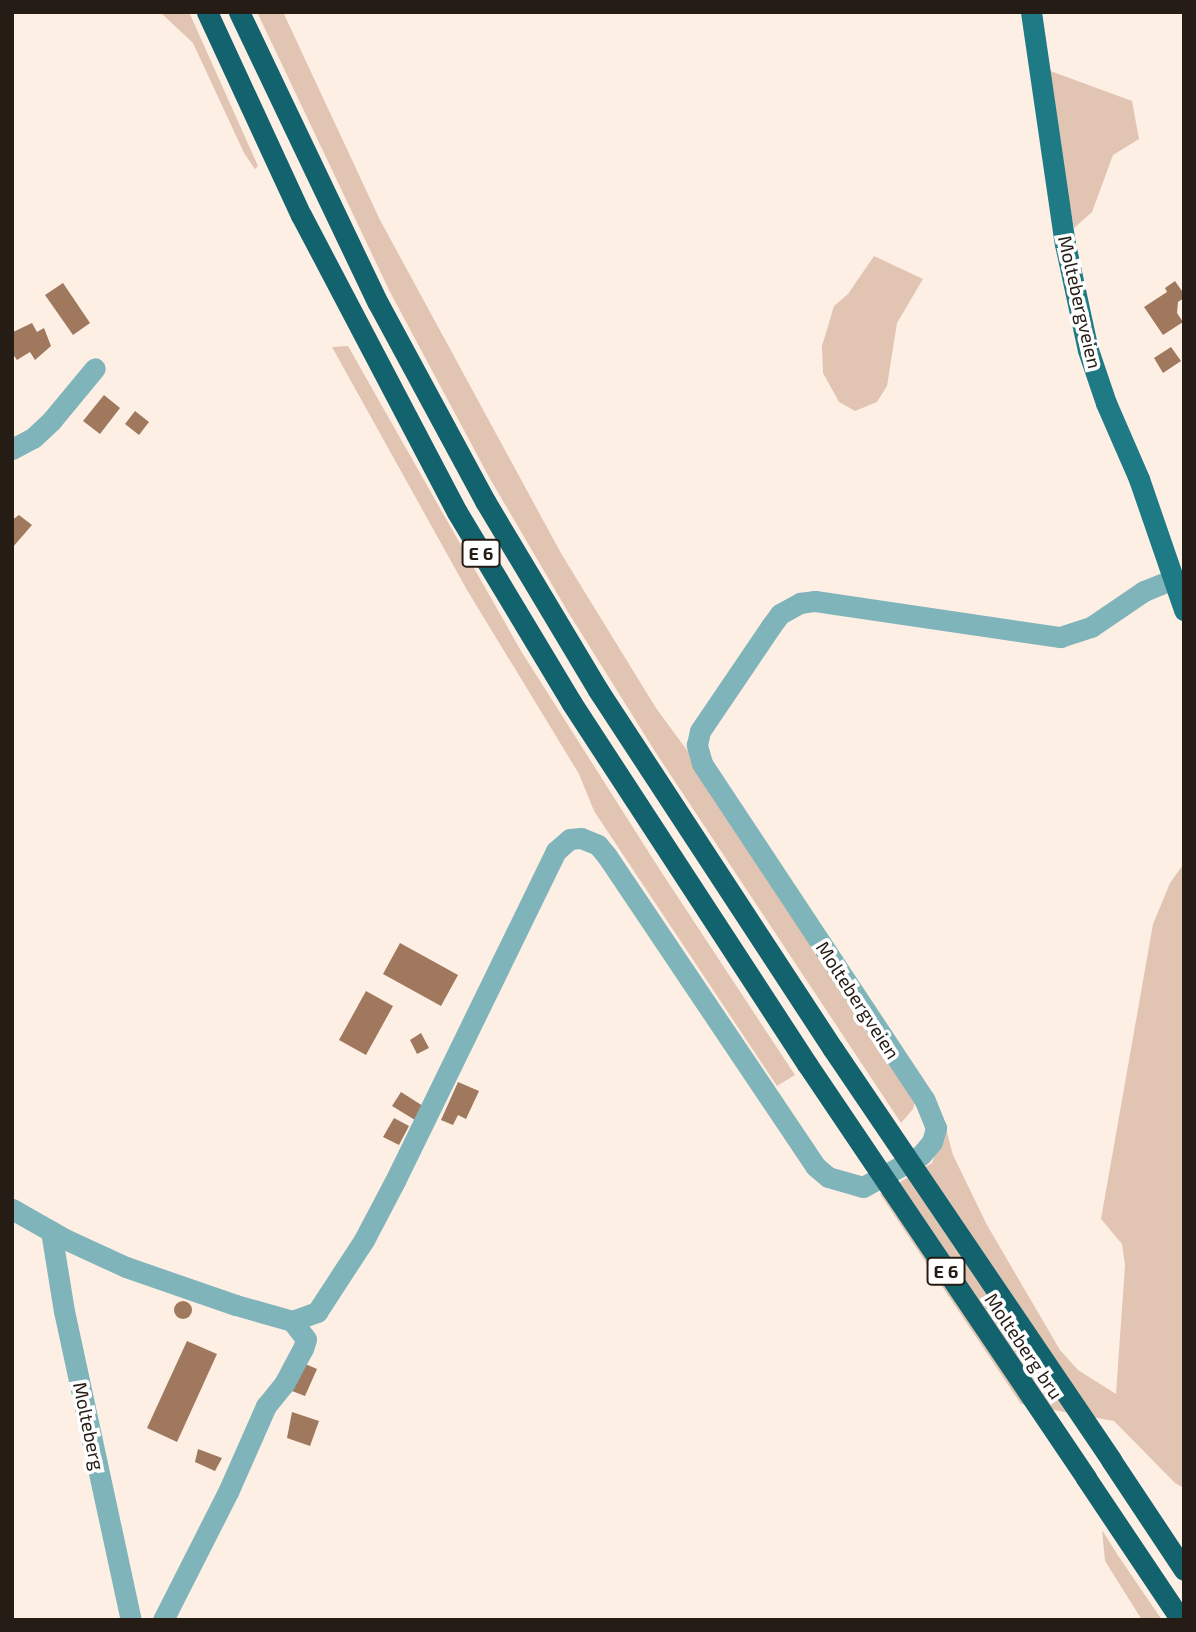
<!DOCTYPE html>
<style>
body{margin:0}
#map{position:relative;width:1196px;height:1632px;overflow:hidden;background:#feefe5;font-family:"Exo 2",sans-serif}
div>[style]{position:absolute}
.green>*{inset:0;background:#e1c5b2}
.building>*{inset:0;background:#9f785d}
.round{border-radius:50%}
.minor>*{height:21px;margin:-10.5px;padding:0 10.5px;transform-origin:10.5px;border-radius:10.5px;background:#80b4bb}
.major>*{height:21px;margin:-10.5px;padding:0 10.5px;transform-origin:10.5px;border-radius:10.5px;background:#1e7a85}
.highway>*{height:21px;margin:-10.5px;padding:0 10.5px;transform-origin:10.5px;border-radius:10.5px;background:#12636d}
.highway-bridge>*{height:21px;margin:-10.5px;padding:0 10.5px;transform-origin:10.5px;border-radius:10.5px;background:#12636d}
span{translate:-50% -50%;white-space:nowrap;text-align:center;line-height:1.15;-webkit-text-stroke:7px #fff;paint-order:stroke}
.shield-label span{padding:2px 5px;background:#fff;border:2px solid;border-radius:5px;-webkit-text-stroke-width:0}
.shield-label{font-size:18px;color:#251c16;font-weight:700}
.street-label{font-size:19px;color:#251c16}
.frame{position:absolute;inset:0;border:14px solid #251c16;pointer-events:none}
</style>
<div id="map">
<div class="green">
<div style="clip-path:polygon(160px 12px,189px 12px,258px 166px,255px 169px,244px 153px,193px 43px)"></div>
<div style="clip-path:polygon(257px 12px,283px 12px,380px 220px,562px 555px,656px 708px,692px 757px,916px 1099px,913px 1109px,901px 1123px,656px 753px,568px 612px,489px 477px,390px 292px)"></div>
<div style="clip-path:polygon(1045px 69px,1132px 101px,1139px 139px,1113px 155px,1092px 212px,1074px 228px)"></div>
<div style="clip-path:polygon(874px 256px,923px 279px,897px 323px,887px 386px,877px 402px,855px 411px,839px 402px,823px 373px,822px 346px,834px 306px,848px 294px)"></div>
<div style="clip-path:polygon(348px 346px,521px 651px,660px 870px,795px 1075px,777px 1086px,594px 811px,579px 774px,467px 590px,332px 347px)"></div>
<div style="clip-path:polygon(1184px 863px,1184px 1488px,1175px 1483px,1114px 1421px,1021px 1404px,880px 1194px,932px 1163px,945px 1125px,953px 1155px,987px 1225px,1060px 1350px,1078px 1370px,1116px 1394px,1125px 1265px,1122px 1244px,1101px 1219px,1153px 924px,1170px 883px)"></div>
<div style="clip-path:polygon(1102px 1530px,1117px 1554px,1162px 1620px,1142px 1620px,1105px 1561px)"></div>
</div>
<div class="building">
<div style="clip-path:polygon(1175px 281px,1184px 294px,1184px 298px,1178px 302px,1177px 313px,1183px 322px,1163px 335px,1144px 307px,1167px 292px,1165px 288px)"></div>
<div style="clip-path:polygon(63px 283px,90px 323px,73px 335px,45px 295px)"></div>
<div style="clip-path:polygon(32px 323px,37px 332px,44px 328px,51px 346px,35px 360px,30px 352px,17px 360px,12px 353px,13px 332px)"></div>
<div style="clip-path:polygon(1171px 347px,1181px 361px,1163px 373px,1154px 358px)"></div>
<div style="clip-path:polygon(104px 395px,120px 408px,100px 434px,83px 421px)"></div>
<div style="clip-path:polygon(135px 411px,149px 422px,139px 435px,125px 424px)"></div>
<div style="clip-path:polygon(19px 515px,32px 525px,12px 548px,12px 520px)"></div>
<div style="clip-path:polygon(400px 943px,458px 975px,441px 1006px,383px 974px)"></div>
<div style="clip-path:polygon(366px 991px,393px 1006px,366px 1055px,339px 1040px)"></div>
<div style="clip-path:polygon(421px 1033px,429px 1048px,417px 1054px,410px 1040px)"></div>
<div style="clip-path:polygon(458px 1082px,479px 1091px,466px 1119px,458px 1115px,453px 1125px,441px 1120px)"></div>
<div style="clip-path:polygon(401px 1092px,423px 1106px,415px 1120px,392px 1106px)"></div>
<div style="clip-path:polygon(394px 1118px,409px 1126px,399px 1145px,383px 1137px)"></div>
<div class="round" style="left:174px;top:1301px;width:18px;height:18px"></div>
<div style="clip-path:polygon(187px 1341px,217px 1354px,177px 1442px,147px 1428px)"></div>
<div style="clip-path:polygon(303px 1363px,317px 1369px,305px 1396px,292px 1391px)"></div>
<div style="clip-path:polygon(292px 1412px,319px 1421px,310px 1446px,287px 1438px)"></div>
<div style="clip-path:polygon(198px 1449px,222px 1458px,215px 1471px,195px 1462px)"></div>
</div>
<div class="minor">
<div style="left:12px;top:449px;width:24px;rotate:-28deg"></div>
<div style="left:33px;top:438px;width:26px;rotate:-43deg"></div>
<div style="left:52px;top:420px;width:67px;rotate:-50.4deg"></div>
<div style="left:12px;top:1209px;width:61px;rotate:29.5deg"></div>
<div style="left:65px;top:1239px;width:67px;rotate:24.7deg"></div>
<div style="left:126px;top:1267px;width:116px;rotate:19.1deg"></div>
<div style="left:236px;top:1305px;width:58px;rotate:15.9deg"></div>
<div style="left:292px;top:1321px;width:27px;rotate:-20deg"></div>
<div style="left:317px;top:1312px;width:86px;rotate:-56.9deg"></div>
<div style="left:364px;top:1240px;width:67px;rotate:-62.3deg"></div>
<div style="left:395px;top:1181px;width:367px;rotate:-64deg"></div>
<div style="left:556px;top:851px;width:18px;rotate:-41deg"></div>
<div style="left:570px;top:839px;width:11px;rotate:-5deg"></div>
<div style="left:581px;top:838px;width:18px;rotate:22deg"></div>
<div style="left:598px;top:845px;width:14px;rotate:51deg"></div>
<div style="left:607px;top:856px;width:373px;rotate:56.1deg"></div>
<div style="left:815px;top:1166px;width:17px;rotate:40deg"></div>
<div style="left:828px;top:1177px;width:36px;rotate:16deg"></div>
<div style="left:863px;top:1187px;width:66px;rotate:-28.9deg"></div>
<div style="left:921px;top:1155px;width:17px;rotate:-50deg"></div>
<div style="left:932px;top:1142px;width:15px;rotate:-74deg"></div>
<div style="left:936px;top:1128px;width:31px;rotate:-112deg"></div>
<div style="left:924px;top:1099px;width:403px;rotate:-123.5deg"></div>
<div style="left:702px;top:763px;width:19px;rotate:-106deg"></div>
<div style="left:697px;top:745px;width:14px;rotate:-78deg"></div>
<div style="left:700px;top:731px;width:127px;rotate:-55.9deg"></div>
<div style="left:771px;top:626px;width:15px;rotate:-53deg"></div>
<div style="left:780px;top:614px;width:23px;rotate:-29deg"></div>
<div style="left:800px;top:603px;width:15px;rotate:-8deg"></div>
<div style="left:815px;top:601px;width:248px;rotate:8.4deg"></div>
<div style="left:1060px;top:637px;width:33px;rotate:-18deg"></div>
<div style="left:1091px;top:627px;width:64px;rotate:-34.2deg"></div>
<div style="left:1144px;top:591px;width:31px;rotate:-22deg"></div>
<div style="left:51px;top:1231px;width:81px;rotate:80.8deg"></div>
<div style="left:64px;top:1311px;width:316px;rotate:77.8deg"></div>
<div style="left:163px;top:1620px;width:144px;rotate:-63.1deg"></div>
<div style="left:228px;top:1492px;width:94px;rotate:-66.2deg"></div>
<div style="left:266px;top:1406px;width:28px;rotate:-51deg"></div>
<div style="left:284px;top:1384px;width:40px;rotate:-62deg"></div>
<div style="left:303px;top:1349px;width:10px;rotate:-73deg"></div>
<div style="left:306px;top:1339px;width:23px;rotate:-128deg"></div>
</div>
<div class="major">
<div style="left:1031px;top:12px;width:234px;rotate:81.7deg"></div>
<div style="left:1065px;top:244px;width:108px;rotate:77.8deg"></div>
<div style="left:1088px;top:350px;width:56px;rotate:71.2deg"></div>
<div style="left:1106px;top:403px;width:83px;rotate:66.5deg"></div>
<div style="left:1139px;top:479px;width:139px;rotate:71deg"></div>
</div>
<div class="highway">
<div style="left:207px;top:12px;width:224px;rotate:65.2deg"></div>
<div style="left:301px;top:215px;width:335px;rotate:62.3deg"></div>
<div style="left:457px;top:512px;width:222px;rotate:59deg"></div>
<div style="left:571px;top:702px;width:432px;rotate:56.9deg"></div>
<div style="left:239px;top:12px;width:322px;rotate:64.5deg"></div>
<div style="left:378px;top:303px;width:225px;rotate:61.6deg"></div>
<div style="left:485px;top:501px;width:220px;rotate:59.1deg"></div>
<div style="left:598px;top:690px;width:429px;rotate:56.8deg"></div>
<div style="left:1111px;top:1460px;width:132px;rotate:56.4deg"></div>
<div style="left:1086px;top:1478px;width:171px;rotate:56.2deg"></div>
</div>
<div class="highway-bridge">
<div style="left:833px;top:1049px;width:496px;rotate:55.9deg"></div>
<div style="left:807px;top:1064px;width:499px;rotate:56deg"></div>
</div>
<div class="shield-label">
<span style="left:481px;top:553px">E 6</span>
<span style="left:946px;top:1271px">E 6</span>
</div>
<div class="street-label">
<span style="left:1080px;top:302px;rotate:77deg">Moltebergveien</span>
<span style="left:858px;top:1000px;rotate:57deg">Moltebergveien</span>
<span style="left:1024px;top:1346px;rotate:56deg">Molteberg bru</span>
<span style="left:89px;top:1426px;rotate:78deg">Molteberg</span>
</div>
<div class="frame"></div>
</div>
